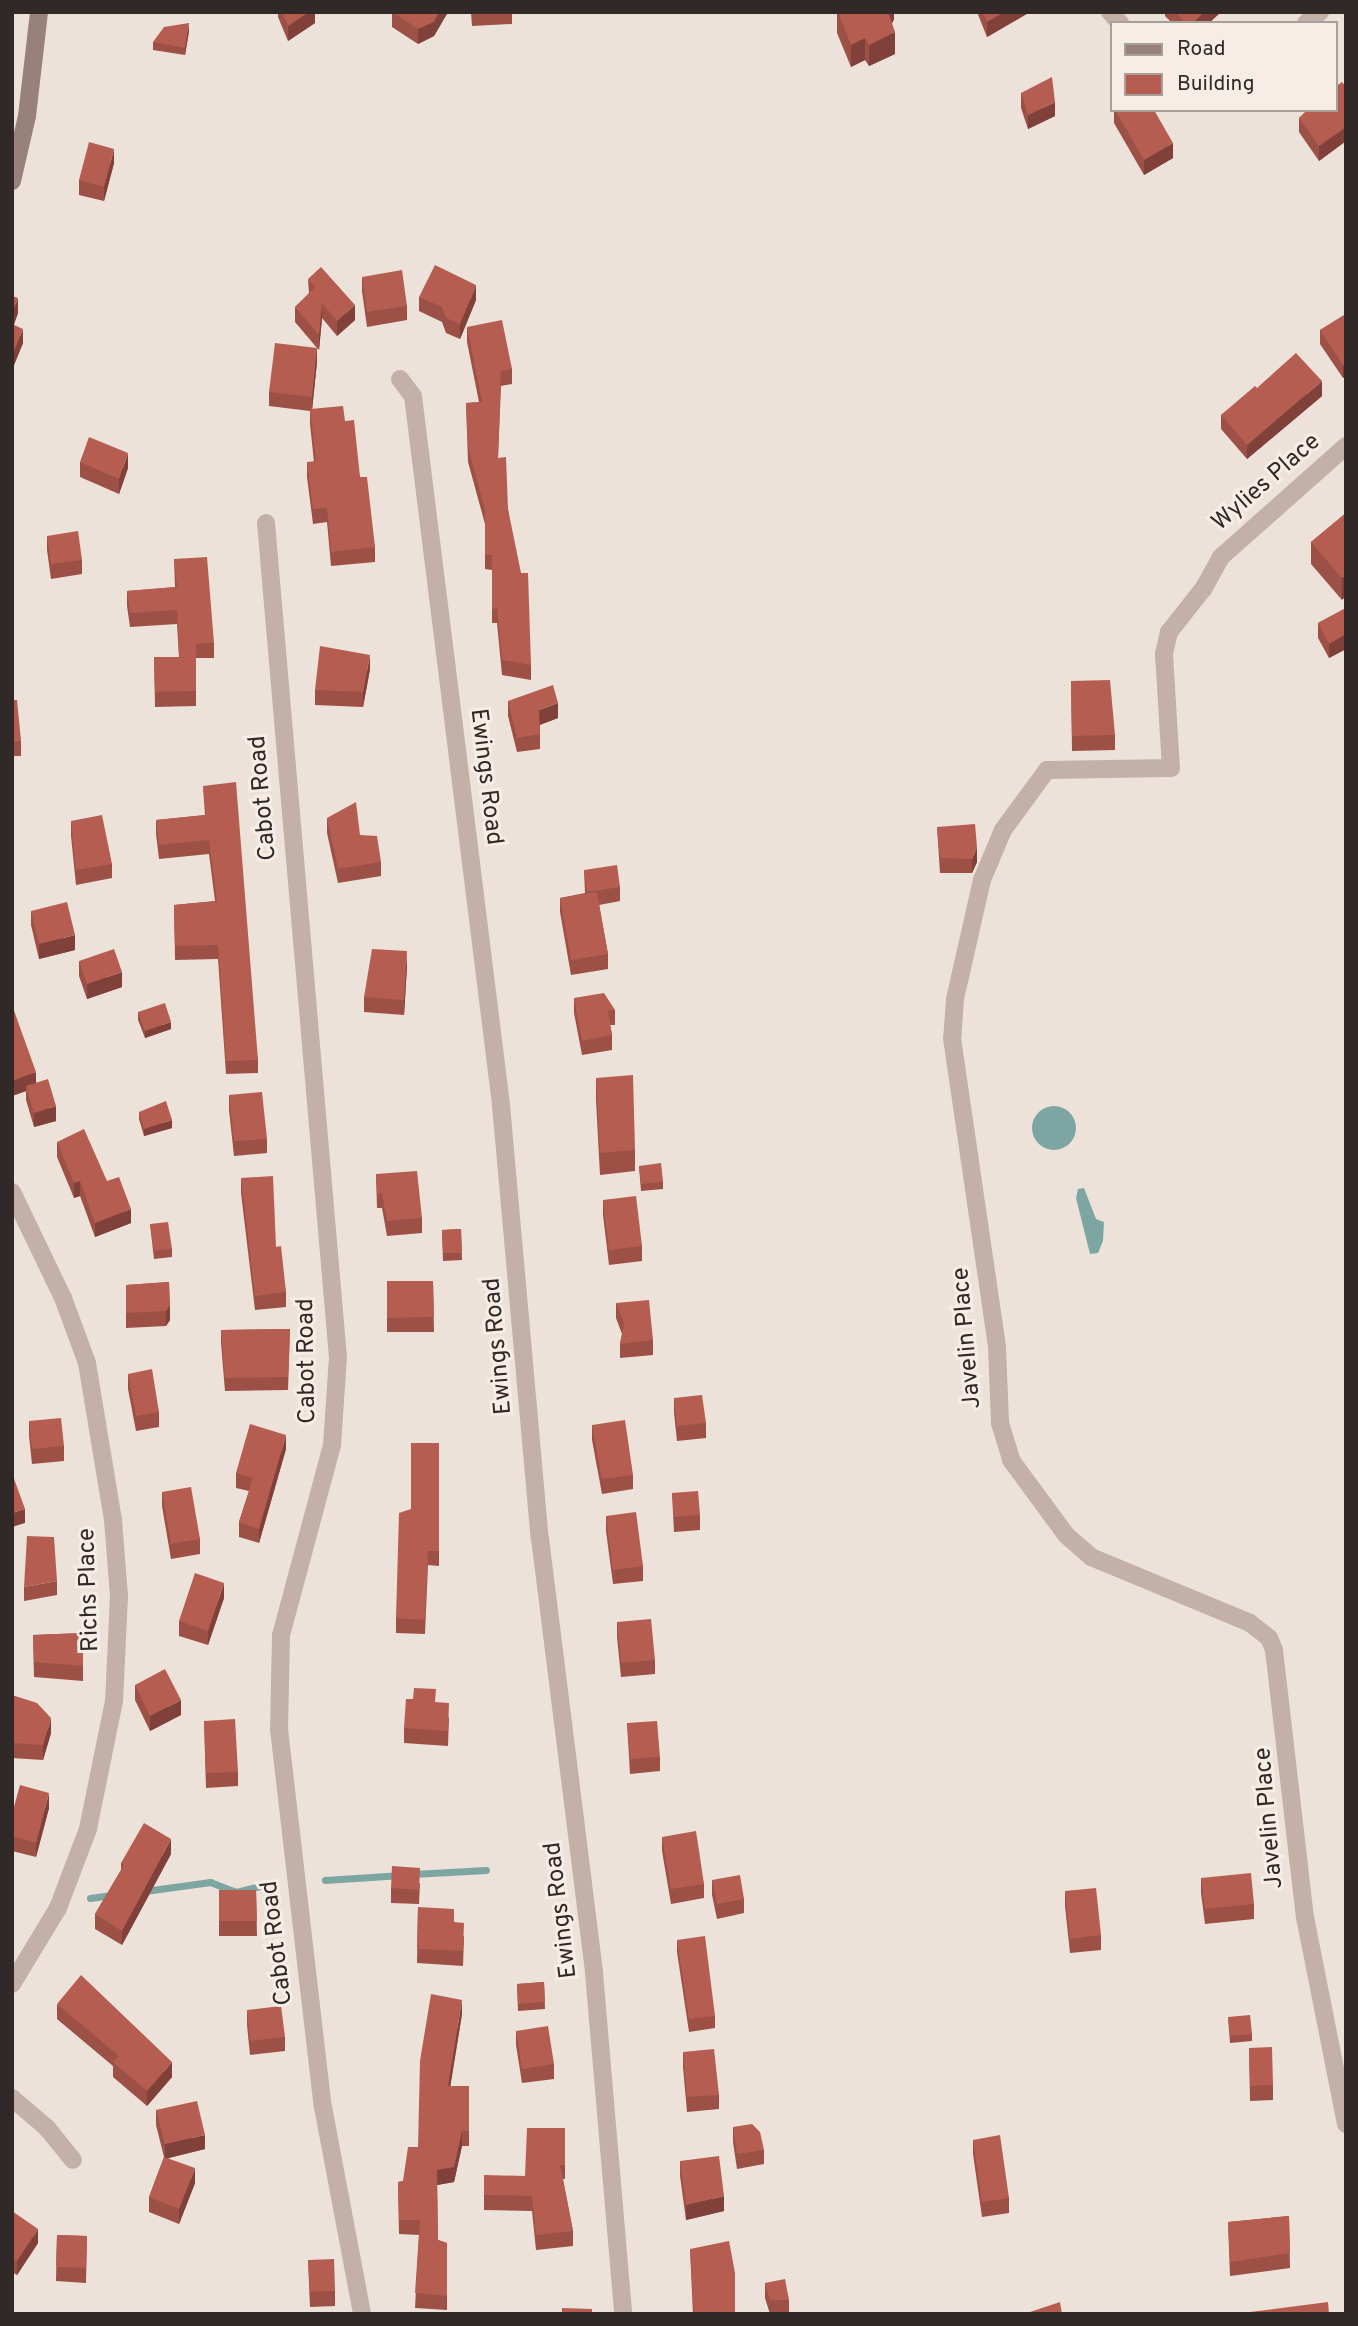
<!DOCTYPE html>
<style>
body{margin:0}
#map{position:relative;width:1358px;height:2326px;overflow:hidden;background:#ede2da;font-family:Overpass,sans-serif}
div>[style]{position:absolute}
.water>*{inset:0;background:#7da6a3}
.round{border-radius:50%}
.stream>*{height:7px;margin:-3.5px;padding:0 3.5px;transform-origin:3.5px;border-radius:3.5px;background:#7da6a3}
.street>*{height:18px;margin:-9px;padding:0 9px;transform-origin:9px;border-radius:9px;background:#c3b1a8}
.secondary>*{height:18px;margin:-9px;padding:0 9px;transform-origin:9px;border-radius:9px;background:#97817a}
.wall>*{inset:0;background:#9c5046}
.shaded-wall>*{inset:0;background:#7f4139}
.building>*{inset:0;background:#b55d51}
span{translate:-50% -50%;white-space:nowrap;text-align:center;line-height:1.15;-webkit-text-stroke:6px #f6ede6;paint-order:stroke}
.street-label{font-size:24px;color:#312927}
.frame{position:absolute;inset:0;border:14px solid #312927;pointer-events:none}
.legend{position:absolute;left:1110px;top:21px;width:228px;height:91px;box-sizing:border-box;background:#f6ede6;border:2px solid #a79f9a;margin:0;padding:9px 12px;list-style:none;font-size:21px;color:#312927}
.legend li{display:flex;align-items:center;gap:14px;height:35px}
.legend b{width:35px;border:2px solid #a79f9a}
</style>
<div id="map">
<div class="water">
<div class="round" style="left:1032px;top:1106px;width:44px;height:44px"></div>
<div style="clip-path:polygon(1084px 1188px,1096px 1219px,1104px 1222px,1103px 1241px,1098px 1253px,1090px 1254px,1076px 1198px,1078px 1189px)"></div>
</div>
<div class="stream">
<div style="left:413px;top:1874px;width:73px;rotate:-3.1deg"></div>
<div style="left:325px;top:1880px;width:77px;rotate:-3.7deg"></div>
<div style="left:145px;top:1891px;width:66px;rotate:-7.9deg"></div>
<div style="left:210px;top:1882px;width:28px;rotate:21deg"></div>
<div style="left:236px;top:1892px;width:38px;rotate:-14deg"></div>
<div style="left:90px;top:1898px;width:22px;rotate:-8deg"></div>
</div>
<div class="street">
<div style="left:1110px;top:12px;width:15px;rotate:48deg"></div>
<div style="left:1306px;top:23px;width:18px;rotate:-38deg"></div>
<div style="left:400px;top:379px;width:21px;rotate:53deg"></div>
<div style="left:413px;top:396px;width:714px;rotate:82.92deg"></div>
<div style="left:501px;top:1105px;width:435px;rotate:84.9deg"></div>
<div style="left:540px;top:1538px;width:438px;rotate:82.9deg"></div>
<div style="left:594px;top:1973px;width:342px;rotate:85.1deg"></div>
<div style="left:1346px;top:446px;width:167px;rotate:138.4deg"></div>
<div style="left:1221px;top:557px;width:37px;rotate:119deg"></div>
<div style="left:1203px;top:589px;width:55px;rotate:128.3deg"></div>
<div style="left:1169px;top:632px;width:23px;rotate:103deg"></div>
<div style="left:1164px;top:654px;width:114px;rotate:86.5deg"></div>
<div style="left:1171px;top:768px;width:124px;rotate:179.1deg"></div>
<div style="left:1047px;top:770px;width:74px;rotate:126.3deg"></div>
<div style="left:1003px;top:830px;width:54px;rotate:112.8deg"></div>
<div style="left:982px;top:880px;width:122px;rotate:102.8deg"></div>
<div style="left:955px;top:999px;width:39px;rotate:94deg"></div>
<div style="left:952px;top:1038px;width:312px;rotate:81.7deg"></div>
<div style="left:997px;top:1347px;width:76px;rotate:87.7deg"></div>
<div style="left:1000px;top:1423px;width:39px;rotate:73deg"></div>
<div style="left:1011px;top:1460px;width:93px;rotate:53.7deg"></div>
<div style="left:1066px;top:1535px;width:33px;rotate:41deg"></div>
<div style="left:1091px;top:1557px;width:172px;rotate:22.5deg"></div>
<div style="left:1250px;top:1623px;width:24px;rotate:38deg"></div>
<div style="left:1269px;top:1638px;width:13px;rotate:67deg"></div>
<div style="left:1274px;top:1650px;width:269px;rotate:83.4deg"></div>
<div style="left:1305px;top:1917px;width:211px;rotate:78.8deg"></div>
<div style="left:266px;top:523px;width:837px;rotate:85.07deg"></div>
<div style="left:338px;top:1357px;width:88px;rotate:93.9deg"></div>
<div style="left:332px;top:1445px;width:197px;rotate:105deg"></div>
<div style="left:281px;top:1635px;width:94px;rotate:91.2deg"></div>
<div style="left:279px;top:1729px;width:381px;rotate:83.4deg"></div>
<div style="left:323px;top:2107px;width:211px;rotate:79.3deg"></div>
<div style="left:12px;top:1192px;width:118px;rotate:64.3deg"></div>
<div style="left:63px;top:1298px;width:69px;rotate:69.7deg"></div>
<div style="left:87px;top:1363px;width:159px;rotate:80.6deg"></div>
<div style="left:113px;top:1520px;width:76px;rotate:85.5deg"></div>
<div style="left:119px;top:1596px;width:105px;rotate:92.7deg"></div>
<div style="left:114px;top:1701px;width:131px;rotate:101.5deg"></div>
<div style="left:88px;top:1829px;width:85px;rotate:110.8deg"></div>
<div style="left:58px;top:1908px;width:89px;rotate:121.2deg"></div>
<div style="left:12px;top:2098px;width:46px;rotate:40.6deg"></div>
<div style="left:47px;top:2128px;width:41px;rotate:50.9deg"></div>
</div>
<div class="secondary">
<div style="left:12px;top:181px;width:67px;rotate:-77deg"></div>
<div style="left:27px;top:116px;width:105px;rotate:-83.4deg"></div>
</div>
<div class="wall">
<div style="clip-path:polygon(278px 12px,315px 12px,315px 23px,288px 41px,278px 17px)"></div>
<div style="clip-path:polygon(392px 12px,448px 12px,434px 36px,418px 44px,392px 27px)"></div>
<div style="clip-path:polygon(471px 12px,512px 12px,512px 24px,472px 26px)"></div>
<div style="clip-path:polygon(837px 12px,894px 12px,894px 19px,892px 23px,895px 54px,869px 66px,865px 60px,851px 67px,837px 33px)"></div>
<div style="clip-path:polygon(977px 12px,1030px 12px,987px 37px)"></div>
<div style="clip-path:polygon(1165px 12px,1221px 12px,1209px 23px,1172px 23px,1165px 16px)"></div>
<div style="clip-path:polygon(189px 31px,185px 55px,153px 50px,153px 42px)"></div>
<div style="clip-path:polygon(1346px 87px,1346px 141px,1319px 161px,1299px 132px,1299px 118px)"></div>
<div style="clip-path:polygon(1021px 93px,1055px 116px,1028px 129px,1021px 108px)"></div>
<div style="clip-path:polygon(1114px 110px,1154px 110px,1173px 158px,1144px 175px,1114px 123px)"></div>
<div style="clip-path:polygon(114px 163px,104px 201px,79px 195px,79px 180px)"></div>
<div style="clip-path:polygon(362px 277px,407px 306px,407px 320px,367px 327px,362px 291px)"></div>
<div style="clip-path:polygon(308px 279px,355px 320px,337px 336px,322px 318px,319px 350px,317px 348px,317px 362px,312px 409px,345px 421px,360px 477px,375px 547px,375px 562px,331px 566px,327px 522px,313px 524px,307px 477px,307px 462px,314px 462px,310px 424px,310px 411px,269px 406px,269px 392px,317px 348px,295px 322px,295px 307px,309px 294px)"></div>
<div style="clip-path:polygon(12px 281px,13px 296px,18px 313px,14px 325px,23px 343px,14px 365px,12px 365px)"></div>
<div style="clip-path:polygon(419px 297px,476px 300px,460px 339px,446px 333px,442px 322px,419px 311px)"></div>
<div style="clip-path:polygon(1346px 314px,1343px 378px,1320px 344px,1320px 330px)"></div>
<div style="clip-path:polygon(467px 327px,512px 369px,512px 384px,501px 386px,498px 458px,508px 509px,531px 665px,531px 680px,502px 675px,497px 623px,492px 623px,492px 570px,485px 569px,485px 524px,468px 462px,466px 403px,479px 402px,467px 342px)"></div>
<div style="clip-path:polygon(1257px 388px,1322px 396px,1247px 459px,1221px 429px,1221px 415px)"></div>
<div style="clip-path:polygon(80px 462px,128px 468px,119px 494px,80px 477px)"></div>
<div style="clip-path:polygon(1346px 513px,1342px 600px,1311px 564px,1311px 542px)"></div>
<div style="clip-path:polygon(47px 536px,82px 560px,82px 574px,51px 579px,47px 550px)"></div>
<div style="clip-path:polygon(174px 559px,214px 643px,214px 658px,196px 658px,196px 706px,155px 707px,154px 657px,179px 657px,177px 624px,130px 627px,127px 606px,127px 591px,175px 587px)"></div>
<div style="clip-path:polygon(1346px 608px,1346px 649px,1329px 658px,1318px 638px,1318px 623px)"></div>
<div style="clip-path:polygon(370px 669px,363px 707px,315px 705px,315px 690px)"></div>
<div style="clip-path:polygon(1071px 681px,1115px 735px,1115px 750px,1072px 751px)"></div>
<div style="clip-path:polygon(12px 700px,21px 741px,21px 756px,12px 756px)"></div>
<div style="clip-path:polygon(508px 701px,558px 718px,540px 725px,540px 749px,517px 752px,508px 716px)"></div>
<div style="clip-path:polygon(203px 786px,258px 1060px,258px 1073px,226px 1074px,218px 959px,175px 960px,174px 905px,215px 901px,209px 854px,159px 859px,156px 834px,156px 820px,205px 815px)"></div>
<div style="clip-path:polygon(327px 818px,360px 835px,381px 862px,381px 876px,338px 883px,327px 833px)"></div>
<div style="clip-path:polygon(71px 821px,112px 864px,112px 878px,76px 885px,71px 836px)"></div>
<div style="clip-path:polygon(937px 827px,977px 862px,972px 873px,940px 873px)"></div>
<div style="clip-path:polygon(584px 870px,620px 887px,620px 901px,599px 905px,608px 954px,608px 969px,571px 975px,560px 912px,560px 898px,585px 893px)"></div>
<div style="clip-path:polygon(31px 911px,75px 950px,39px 959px,31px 925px)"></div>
<div style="clip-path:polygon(79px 961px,122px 987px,87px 999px,79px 976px)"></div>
<div style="clip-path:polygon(407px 966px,404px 1015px,364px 1012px,364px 997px)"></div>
<div style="clip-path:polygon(574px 998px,615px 1010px,615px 1025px,610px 1025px,612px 1035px,612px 1050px,582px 1055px,574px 1013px)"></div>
<div style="clip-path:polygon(12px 1005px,36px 1082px,56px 1121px,34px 1127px,26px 1100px,26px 1091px,12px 1096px)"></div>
<div style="clip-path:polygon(138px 1012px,171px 1029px,145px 1038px,138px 1020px)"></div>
<div style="clip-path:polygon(596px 1078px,635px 1150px,635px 1171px,600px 1175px,596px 1100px)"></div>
<div style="clip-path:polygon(229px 1095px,267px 1139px,267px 1153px,234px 1156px,229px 1110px)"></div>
<div style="clip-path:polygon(139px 1112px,172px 1128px,144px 1136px,139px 1119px)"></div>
<div style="clip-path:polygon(57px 1142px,107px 1181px,131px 1223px,95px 1237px,80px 1196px,74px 1198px,57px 1157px)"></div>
<div style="clip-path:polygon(639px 1166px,663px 1182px,663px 1189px,641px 1191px)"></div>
<div style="clip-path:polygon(376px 1174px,422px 1218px,422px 1233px,387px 1236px,382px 1208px,377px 1208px)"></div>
<div style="clip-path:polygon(241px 1178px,276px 1247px,286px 1292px,286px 1307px,255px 1310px,241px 1193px)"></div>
<div style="clip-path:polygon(603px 1200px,642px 1246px,642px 1261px,609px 1265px,603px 1215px)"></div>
<div style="clip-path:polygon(150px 1224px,172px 1249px,172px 1257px,154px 1259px)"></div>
<div style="clip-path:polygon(461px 1229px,462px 1260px,443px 1261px,442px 1230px)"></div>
<div style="clip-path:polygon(387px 1281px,433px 1281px,434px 1332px,387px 1332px)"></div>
<div style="clip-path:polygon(169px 1282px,170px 1320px,166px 1326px,126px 1328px,126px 1285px)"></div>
<div style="clip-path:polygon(616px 1303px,653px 1340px,653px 1355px,620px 1358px,620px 1344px,622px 1334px,616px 1318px)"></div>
<div style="clip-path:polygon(290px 1329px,288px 1390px,225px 1391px,221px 1343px,221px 1330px)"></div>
<div style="clip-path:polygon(128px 1374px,159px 1412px,159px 1427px,136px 1431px,128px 1389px)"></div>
<div style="clip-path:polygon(674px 1398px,706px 1423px,706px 1438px,677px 1441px,674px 1413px)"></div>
<div style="clip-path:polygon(29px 1421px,64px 1446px,64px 1461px,32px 1464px,29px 1436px)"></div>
<div style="clip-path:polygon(592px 1425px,633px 1475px,633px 1489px,602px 1494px,592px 1440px)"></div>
<div style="clip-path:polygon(439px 1443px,439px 1566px,428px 1565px,425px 1634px,396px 1633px,396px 1618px,411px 1509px)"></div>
<div style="clip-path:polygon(286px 1449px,259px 1543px,239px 1537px,239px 1522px,249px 1491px,236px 1488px,236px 1473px)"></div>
<div style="clip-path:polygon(162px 1492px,200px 1539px,200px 1554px,171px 1559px,162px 1506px)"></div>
<div style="clip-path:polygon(672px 1493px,700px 1515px,700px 1530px,674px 1532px)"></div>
<div style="clip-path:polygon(606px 1516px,643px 1566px,643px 1581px,613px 1584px,606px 1531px)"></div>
<div style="clip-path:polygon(57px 1581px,57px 1595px,24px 1601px,24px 1587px)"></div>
<div style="clip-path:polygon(224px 1598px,208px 1645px,179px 1636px,179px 1621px)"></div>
<div style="clip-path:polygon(617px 1622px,655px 1660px,655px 1674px,621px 1677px,617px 1637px)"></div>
<div style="clip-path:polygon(83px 1633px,83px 1681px,34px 1677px,33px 1635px)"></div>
<div style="clip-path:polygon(135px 1685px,181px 1715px,150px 1731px,135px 1700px)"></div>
<div style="clip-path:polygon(12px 1695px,51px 1733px,43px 1760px,12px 1758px)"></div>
<div style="clip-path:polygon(436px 1702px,449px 1718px,448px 1746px,404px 1743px,404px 1728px)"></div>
<div style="clip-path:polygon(204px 1721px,238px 1772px,238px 1786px,206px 1788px)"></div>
<div style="clip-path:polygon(627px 1723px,660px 1757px,660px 1771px,630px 1774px)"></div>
<div style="clip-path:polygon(49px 1808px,36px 1857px,12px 1851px,12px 1814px)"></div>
<div style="clip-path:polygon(662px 1837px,704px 1884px,704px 1898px,671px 1904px,662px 1851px)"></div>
<div style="clip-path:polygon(171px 1854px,122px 1945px,95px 1929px,95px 1914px,121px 1870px,121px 1863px)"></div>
<div style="clip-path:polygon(1201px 1878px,1254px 1904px,1254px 1919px,1205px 1924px,1201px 1893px)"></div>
<div style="clip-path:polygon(712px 1880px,744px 1899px,744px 1913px,717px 1919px,712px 1895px)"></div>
<div style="clip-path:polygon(420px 1883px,419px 1904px,391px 1903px,391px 1888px)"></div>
<div style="clip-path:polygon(219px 1890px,256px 1890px,257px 1936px,219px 1936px)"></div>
<div style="clip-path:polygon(1065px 1891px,1101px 1935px,1101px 1950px,1070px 1953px,1065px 1906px)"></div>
<div style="clip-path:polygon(418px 1907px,454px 1922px,464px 1937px,463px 1966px,417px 1963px)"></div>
<div style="clip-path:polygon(677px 1940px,715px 2016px,715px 2028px,689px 2032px,677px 1952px)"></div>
<div style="clip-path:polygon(544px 1982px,545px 2009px,518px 2011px,517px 1984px)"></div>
<div style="clip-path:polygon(57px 2004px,172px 2077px,147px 2106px,113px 2077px,113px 2066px,57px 2019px)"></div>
<div style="clip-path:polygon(247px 2010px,285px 2037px,285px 2051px,250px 2055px,247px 2025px)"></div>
<div style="clip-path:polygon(462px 2014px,450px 2086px,469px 2086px,469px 2146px,462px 2146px,454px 2182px,437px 2185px,438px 2240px,447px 2243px,447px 2310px,415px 2308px,419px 2235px,399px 2234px,398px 2182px,403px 2181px,418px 2147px)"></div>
<div style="clip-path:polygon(1228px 2017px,1252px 2034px,1252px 2041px,1230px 2043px)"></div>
<div style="clip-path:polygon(516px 2031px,554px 2064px,554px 2079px,522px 2083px,516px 2045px)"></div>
<div style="clip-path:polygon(1249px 2048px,1273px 2085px,1273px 2100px,1250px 2101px)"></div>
<div style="clip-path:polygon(683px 2052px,719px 2095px,719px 2109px,687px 2112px,683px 2067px)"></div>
<div style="clip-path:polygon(156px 2110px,205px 2149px,168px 2158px,195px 2183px,179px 2224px,149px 2212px,149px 2197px,164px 2157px,156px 2125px)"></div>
<div style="clip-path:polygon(733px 2127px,764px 2150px,764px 2164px,737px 2169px,733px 2142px)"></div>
<div style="clip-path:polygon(565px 2128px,565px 2179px,563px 2179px,573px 2231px,573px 2246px,536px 2250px,532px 2211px,484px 2210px,484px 2195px,525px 2176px)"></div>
<div style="clip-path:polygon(973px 2140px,1009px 2198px,1009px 2213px,982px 2217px,973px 2154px)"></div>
<div style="clip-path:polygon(680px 2161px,724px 2211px,686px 2220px,680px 2176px)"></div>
<div style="clip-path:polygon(12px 2211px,38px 2243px,17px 2275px,12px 2272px)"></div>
<div style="clip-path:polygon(1289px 2216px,1290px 2268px,1230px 2276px,1228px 2222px)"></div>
<div style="clip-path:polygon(57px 2235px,87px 2236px,86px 2283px,56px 2281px)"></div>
<div style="clip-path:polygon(690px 2249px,735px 2314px,693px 2314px)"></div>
<div style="clip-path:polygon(308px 2260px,335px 2291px,335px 2306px,310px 2307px)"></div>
<div style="clip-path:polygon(765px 2283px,789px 2300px,789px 2314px,770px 2314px,765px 2298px)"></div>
</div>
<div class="shaded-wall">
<div style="clip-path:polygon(309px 12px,315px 12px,315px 23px,288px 41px,288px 26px)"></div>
<div style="clip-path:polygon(439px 12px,448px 12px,434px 36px,418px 44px,418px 29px)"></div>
<div style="clip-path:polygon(888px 12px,894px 12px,894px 19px,888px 33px)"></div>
<div style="clip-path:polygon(1004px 12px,1030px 12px,987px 37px,987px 22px)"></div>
<div style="clip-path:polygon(1204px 12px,1221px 12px,1209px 23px,1193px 23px)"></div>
<div style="clip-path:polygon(189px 23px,189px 31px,185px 55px,185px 48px)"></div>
<div style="clip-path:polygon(895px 32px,895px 54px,869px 66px,869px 45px)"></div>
<div style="clip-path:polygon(865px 38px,865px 60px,851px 67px,851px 45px)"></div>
<div style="clip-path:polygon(1055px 102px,1055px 116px,1028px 129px,1028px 115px)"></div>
<div style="clip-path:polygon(1346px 127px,1346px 141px,1319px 161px,1319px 146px)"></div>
<div style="clip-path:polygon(1173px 143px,1173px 158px,1144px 175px,1144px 160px)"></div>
<div style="clip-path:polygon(114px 149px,114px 163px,104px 201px,104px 187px)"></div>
<div style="clip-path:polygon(476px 285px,476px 300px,460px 339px,460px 324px)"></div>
<div style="clip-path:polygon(18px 298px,18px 313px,12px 328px,12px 313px)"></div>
<div style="clip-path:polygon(322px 303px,322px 318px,319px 350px,319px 335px)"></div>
<div style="clip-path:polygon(355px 305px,355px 320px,337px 336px,337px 321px)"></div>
<div style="clip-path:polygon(23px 329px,23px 343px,14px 365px,14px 351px)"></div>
<div style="clip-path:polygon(317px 348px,317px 362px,312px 411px,312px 397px)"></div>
<div style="clip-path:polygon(1346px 364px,1346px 377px,1343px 378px,1343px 365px)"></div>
<div style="clip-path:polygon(1322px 381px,1322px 396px,1247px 459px,1247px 445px)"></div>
<div style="clip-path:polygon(128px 453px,128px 468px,119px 494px,119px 479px)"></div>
<div style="clip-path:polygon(1346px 575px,1346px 596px,1342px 600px,1342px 578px)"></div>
<div style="clip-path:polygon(1346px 634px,1346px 649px,1329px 658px,1329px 644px)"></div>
<div style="clip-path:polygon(370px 655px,370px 669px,363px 707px,363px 692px)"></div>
<div style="clip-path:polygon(558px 703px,558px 718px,539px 725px,539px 710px)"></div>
<div style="clip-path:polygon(977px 847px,977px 862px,972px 873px,972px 859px)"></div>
<div style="clip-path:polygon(75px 935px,75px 950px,39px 959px,39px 944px)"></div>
<div style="clip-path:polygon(407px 951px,407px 966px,404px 1015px,404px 1000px)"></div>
<div style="clip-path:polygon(122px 972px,122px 987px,87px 999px,87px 984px)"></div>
<div style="clip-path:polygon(171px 1022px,171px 1029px,145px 1038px,145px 1031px)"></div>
<div style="clip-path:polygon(36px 1072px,36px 1087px,26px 1086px,26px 1091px,12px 1096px,12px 1081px)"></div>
<div style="clip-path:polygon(56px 1106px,56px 1121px,34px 1127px,34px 1113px)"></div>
<div style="clip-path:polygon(172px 1120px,172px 1128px,144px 1136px,144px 1129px)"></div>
<div style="clip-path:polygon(80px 1181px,80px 1196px,74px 1198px,74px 1183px)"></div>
<div style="clip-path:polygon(131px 1209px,131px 1223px,95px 1237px,95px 1223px)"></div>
<div style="clip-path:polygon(170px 1305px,170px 1320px,166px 1326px,166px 1311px)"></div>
<div style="clip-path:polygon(286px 1435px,286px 1449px,259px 1543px,259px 1529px)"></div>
<div style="clip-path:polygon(25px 1509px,25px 1523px,12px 1527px,12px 1513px)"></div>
<div style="clip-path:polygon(224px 1583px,224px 1598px,208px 1645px,208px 1631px)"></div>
<div style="clip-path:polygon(181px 1700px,181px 1715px,150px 1731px,150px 1716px)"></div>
<div style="clip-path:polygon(51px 1718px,51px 1733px,43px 1760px,43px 1745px)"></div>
<div style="clip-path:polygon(49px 1793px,49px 1808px,36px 1857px,36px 1843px)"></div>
<div style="clip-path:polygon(171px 1839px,171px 1854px,122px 1945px,122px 1931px)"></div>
<div style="clip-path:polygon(462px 2000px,462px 2014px,448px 2101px,448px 2086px)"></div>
<div style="clip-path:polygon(172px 2062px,172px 2077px,147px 2106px,147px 2091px)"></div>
<div style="clip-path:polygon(462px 2131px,462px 2146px,454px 2182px,437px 2185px,437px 2170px)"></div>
<div style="clip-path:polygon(205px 2135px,205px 2149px,165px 2159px,165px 2144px)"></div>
<div style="clip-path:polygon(195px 2168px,195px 2183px,179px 2224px,179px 2209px)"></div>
<div style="clip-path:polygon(724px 2196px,724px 2211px,686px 2220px,686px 2205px)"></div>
<div style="clip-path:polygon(38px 2229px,38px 2243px,17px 2275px,17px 2261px)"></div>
</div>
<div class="building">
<div style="clip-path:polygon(282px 12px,309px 12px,288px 26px)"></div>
<div style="clip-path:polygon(392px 12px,439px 12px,434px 22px,418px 29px)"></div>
<div style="clip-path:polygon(838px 12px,888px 12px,895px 32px,869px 45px,865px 38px,851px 45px)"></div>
<div style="clip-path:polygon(983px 12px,1004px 12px,987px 22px)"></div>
<div style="clip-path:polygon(1176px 12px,1204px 12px,1193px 23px,1185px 23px)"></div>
<div style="clip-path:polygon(189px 23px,185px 48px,153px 42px,164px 27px)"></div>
<div style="clip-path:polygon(1052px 77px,1055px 102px,1028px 115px,1021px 93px)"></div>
<div style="clip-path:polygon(1342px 82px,1346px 87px,1346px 127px,1319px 146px,1299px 118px,1307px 110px,1335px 110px,1335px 87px)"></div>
<div style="clip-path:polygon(1115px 110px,1154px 110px,1173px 143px,1144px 160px)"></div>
<div style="clip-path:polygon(89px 142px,114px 149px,104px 187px,79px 180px)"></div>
<div style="clip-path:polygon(435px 265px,476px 285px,460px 324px,446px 318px,442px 307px,419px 297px)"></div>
<div style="clip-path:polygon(321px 267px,355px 305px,337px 321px,322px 303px,319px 335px,295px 307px,315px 287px,308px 279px)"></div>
<div style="clip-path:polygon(402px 270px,407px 306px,367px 312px,362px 277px)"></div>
<div style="clip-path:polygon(12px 296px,18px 298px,12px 313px)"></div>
<div style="clip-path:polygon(1346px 314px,1346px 364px,1343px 365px,1320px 330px)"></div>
<div style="clip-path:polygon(502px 320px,512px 369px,501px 371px,498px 458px,506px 457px,508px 509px,521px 573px,528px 573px,531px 665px,502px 660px,497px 608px,492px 609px,492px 555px,485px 555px,485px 510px,468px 447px,466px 403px,482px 402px,467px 327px)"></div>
<div style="clip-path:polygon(12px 324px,23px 329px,14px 351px,12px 350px)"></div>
<div style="clip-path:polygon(275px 343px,317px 348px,312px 397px,269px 392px)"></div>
<div style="clip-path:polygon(1296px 353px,1322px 381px,1247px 445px,1221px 415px,1255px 386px,1257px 388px)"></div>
<div style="clip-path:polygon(343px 406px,345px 421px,354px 420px,360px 477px,367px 477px,375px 547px,331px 552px,327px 508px,313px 509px,307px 462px,316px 461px,310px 409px)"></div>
<div style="clip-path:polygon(89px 437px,128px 453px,119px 479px,80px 462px)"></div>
<div style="clip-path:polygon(1346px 513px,1346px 575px,1342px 578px,1311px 542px)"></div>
<div style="clip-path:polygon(78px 531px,82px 560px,51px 564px,47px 536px)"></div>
<div style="clip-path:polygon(207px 557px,214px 643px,196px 644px,196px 691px,155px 692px,154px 657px,179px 657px,177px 610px,130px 613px,127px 591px,177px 587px,174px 559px)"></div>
<div style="clip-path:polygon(1346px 608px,1346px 634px,1329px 644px,1318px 623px)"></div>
<div style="clip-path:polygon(320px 646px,370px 655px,363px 692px,315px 690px)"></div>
<div style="clip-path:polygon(1110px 680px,1115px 735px,1072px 736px,1071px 681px)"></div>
<div style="clip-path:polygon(553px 685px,558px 703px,539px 710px,540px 734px,517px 738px,508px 701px)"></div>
<div style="clip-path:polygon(12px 700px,17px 700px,21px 741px,12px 742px)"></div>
<div style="clip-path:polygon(236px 782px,258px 1060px,226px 1061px,218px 945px,175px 946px,174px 905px,217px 901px,209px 840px,159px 845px,156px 820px,206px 815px,203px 786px)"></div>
<div style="clip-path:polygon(356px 802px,360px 835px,377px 836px,381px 862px,338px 869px,327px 818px)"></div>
<div style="clip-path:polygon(102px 815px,112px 864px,76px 870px,71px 821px)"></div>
<div style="clip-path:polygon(975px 824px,977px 847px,972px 859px,940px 858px,937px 827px)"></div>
<div style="clip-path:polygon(617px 865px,620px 887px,587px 892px,584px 870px)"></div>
<div style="clip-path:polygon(597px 892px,608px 954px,571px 960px,560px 898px)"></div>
<div style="clip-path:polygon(67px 902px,75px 935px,39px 944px,31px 911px)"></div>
<div style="clip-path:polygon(114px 949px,122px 972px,87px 984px,79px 961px)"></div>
<div style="clip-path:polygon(372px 949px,407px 951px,404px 1000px,364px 997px)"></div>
<div style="clip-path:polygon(604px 993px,615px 1010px,608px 1011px,612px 1035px,582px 1041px,574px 998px)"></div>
<div style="clip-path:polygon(165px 1003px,171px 1022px,145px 1031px,138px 1012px)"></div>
<div style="clip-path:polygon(12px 1005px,36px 1072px,12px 1081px)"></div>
<div style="clip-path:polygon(633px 1075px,635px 1150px,600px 1153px,596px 1078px)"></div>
<div style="clip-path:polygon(48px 1079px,56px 1106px,34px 1113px,26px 1086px)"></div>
<div style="clip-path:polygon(262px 1092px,267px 1139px,234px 1141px,229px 1095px)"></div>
<div style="clip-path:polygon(166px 1101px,172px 1120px,144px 1129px,139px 1112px)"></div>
<div style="clip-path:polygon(84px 1129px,107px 1181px,119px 1177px,131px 1209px,95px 1223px,80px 1181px,74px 1183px,57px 1142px)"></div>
<div style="clip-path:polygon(661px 1163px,663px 1182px,641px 1184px,639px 1166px)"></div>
<div style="clip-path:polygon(417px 1171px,422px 1218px,387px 1221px,382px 1193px,377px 1194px,376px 1174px)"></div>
<div style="clip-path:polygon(273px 1176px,276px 1247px,281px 1246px,286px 1292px,255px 1296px,241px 1178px)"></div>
<div style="clip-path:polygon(636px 1196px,642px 1246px,609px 1250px,603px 1200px)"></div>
<div style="clip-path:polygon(168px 1222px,172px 1249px,154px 1251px,150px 1224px)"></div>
<div style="clip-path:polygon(461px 1229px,462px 1253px,443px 1253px,442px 1230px)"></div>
<div style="clip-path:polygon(387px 1281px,433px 1281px,434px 1317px,387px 1318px)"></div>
<div style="clip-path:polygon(169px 1282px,170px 1305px,166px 1311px,126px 1313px,126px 1285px)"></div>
<div style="clip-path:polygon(649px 1300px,653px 1340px,620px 1344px,624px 1324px,616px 1303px)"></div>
<div style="clip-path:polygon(290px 1329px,288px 1377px,225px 1378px,221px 1330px)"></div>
<div style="clip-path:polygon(152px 1369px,159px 1412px,136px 1416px,128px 1374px)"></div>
<div style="clip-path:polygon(702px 1395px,706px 1423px,677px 1426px,674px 1398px)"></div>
<div style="clip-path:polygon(61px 1418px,64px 1446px,32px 1449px,29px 1421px)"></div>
<div style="clip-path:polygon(625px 1420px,633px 1475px,602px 1479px,592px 1425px)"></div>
<div style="clip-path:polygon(250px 1424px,286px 1435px,259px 1529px,239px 1522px,253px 1478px,236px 1473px)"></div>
<div style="clip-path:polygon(411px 1443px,439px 1443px,439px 1551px,428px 1551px,425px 1620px,396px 1618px,399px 1513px,411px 1509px)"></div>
<div style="clip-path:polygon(12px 1473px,25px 1509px,12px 1513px)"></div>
<div style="clip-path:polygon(191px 1487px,200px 1539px,171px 1544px,162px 1492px)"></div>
<div style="clip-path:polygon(698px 1491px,700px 1515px,674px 1517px,672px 1493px)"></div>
<div style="clip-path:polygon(636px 1512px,643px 1566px,613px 1570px,606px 1516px)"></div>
<div style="clip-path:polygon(27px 1536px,54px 1537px,57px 1581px,24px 1587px)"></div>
<div style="clip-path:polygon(195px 1573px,224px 1583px,208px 1631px,179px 1621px)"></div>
<div style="clip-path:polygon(651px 1619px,655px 1660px,621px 1663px,617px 1622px)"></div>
<div style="clip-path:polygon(83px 1633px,83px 1666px,34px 1662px,33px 1635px)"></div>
<div style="clip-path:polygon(165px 1669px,181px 1700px,150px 1716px,135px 1685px)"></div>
<div style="clip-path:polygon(414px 1688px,436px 1689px,435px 1702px,449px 1703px,448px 1731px,404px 1728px,406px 1699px,413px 1699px)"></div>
<div style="clip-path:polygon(12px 1695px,37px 1703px,51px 1718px,43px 1745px,12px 1743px)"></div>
<div style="clip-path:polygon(235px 1719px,238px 1772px,206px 1773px,204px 1721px)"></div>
<div style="clip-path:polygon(657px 1721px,660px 1757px,630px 1759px,627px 1723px)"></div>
<div style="clip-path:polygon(20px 1785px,49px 1793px,36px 1843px,12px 1836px,12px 1814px)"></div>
<div style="clip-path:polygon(144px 1823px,171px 1839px,122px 1931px,95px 1914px,124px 1865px,121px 1863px)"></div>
<div style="clip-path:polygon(696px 1831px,704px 1884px,671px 1889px,662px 1837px)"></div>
<div style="clip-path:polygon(392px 1866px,420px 1868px,419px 1890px,391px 1888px)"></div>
<div style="clip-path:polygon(1251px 1873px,1254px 1904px,1205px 1909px,1201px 1878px)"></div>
<div style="clip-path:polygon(740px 1875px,744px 1899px,717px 1904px,712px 1880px)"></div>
<div style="clip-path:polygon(1096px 1888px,1101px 1935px,1070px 1939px,1065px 1891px)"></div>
<div style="clip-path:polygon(219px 1890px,256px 1890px,257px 1921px,219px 1921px)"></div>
<div style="clip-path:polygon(418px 1907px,454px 1909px,454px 1922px,464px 1923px,463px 1951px,417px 1949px)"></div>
<div style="clip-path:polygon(705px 1936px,715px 2016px,689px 2019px,677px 1940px)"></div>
<div style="clip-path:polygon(81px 1975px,172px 2062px,147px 2091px,113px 2062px,119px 2056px,57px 2004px)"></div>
<div style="clip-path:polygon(544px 1982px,545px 2002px,518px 2004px,517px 1984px)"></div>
<div style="clip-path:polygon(431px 1994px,462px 2000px,448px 2086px,469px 2086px,469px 2131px,462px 2131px,454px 2167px,437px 2170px,438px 2240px,447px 2243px,447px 2296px,415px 2293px,420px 2220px,399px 2220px,398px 2182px,403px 2181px,408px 2147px,418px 2147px,420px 2061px)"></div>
<div style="clip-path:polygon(281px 2006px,285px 2037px,250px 2041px,247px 2010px)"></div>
<div style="clip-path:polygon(1250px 2015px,1252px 2034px,1230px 2036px,1228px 2017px)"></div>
<div style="clip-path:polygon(548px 2026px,554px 2064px,522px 2069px,516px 2031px)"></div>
<div style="clip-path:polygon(1272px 2047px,1273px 2085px,1250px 2086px,1249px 2048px)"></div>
<div style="clip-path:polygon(714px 2049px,719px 2095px,687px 2097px,683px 2052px)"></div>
<div style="clip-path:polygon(197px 2101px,205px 2135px,165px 2144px,156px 2110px)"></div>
<div style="clip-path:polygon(752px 2124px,760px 2132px,764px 2150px,737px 2154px,733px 2127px)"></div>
<div style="clip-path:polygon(527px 2128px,565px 2128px,565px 2165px,560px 2165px,573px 2231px,536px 2235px,532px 2196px,484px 2195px,484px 2175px,525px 2176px)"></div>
<div style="clip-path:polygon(1000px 2135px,1009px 2198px,982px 2202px,973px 2140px)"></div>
<div style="clip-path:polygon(719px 2156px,724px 2196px,686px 2205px,680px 2161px)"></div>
<div style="clip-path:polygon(164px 2157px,195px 2168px,179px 2209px,149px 2197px)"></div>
<div style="clip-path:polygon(12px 2211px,38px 2229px,17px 2261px,12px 2258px)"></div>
<div style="clip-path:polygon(1289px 2216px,1290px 2253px,1230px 2262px,1228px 2222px)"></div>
<div style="clip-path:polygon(57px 2235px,87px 2236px,86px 2268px,56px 2267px)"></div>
<div style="clip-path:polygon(729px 2241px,735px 2273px,735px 2314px,694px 2314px,690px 2249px)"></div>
<div style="clip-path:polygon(334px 2259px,335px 2291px,310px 2292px,308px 2260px)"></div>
<div style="clip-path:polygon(785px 2279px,789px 2300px,770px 2300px,765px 2283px)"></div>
<div style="clip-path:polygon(1060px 2302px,1062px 2314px,1024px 2314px)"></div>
<div style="clip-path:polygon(1328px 2302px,1329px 2314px,1234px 2314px)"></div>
<div style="clip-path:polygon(562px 2308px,592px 2309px,592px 2314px,562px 2314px)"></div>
</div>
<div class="street-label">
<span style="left:1267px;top:483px;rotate:-41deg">Wylies Place</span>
<span style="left:485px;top:777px;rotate:83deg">Ewings Road</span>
<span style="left:264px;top:798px;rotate:-95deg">Cabot Road</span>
<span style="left:968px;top:1338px;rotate:-95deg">Javelin Place</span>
<span style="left:499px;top:1346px;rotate:-95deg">Ewings Road</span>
<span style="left:308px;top:1361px;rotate:-91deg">Cabot Road</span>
<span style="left:90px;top:1590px;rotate:-92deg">Richs Place</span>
<span style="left:1270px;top:1818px;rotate:-95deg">Javelin Place</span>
<span style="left:562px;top:1910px;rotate:-97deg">Ewings Road</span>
<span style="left:278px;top:1943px;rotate:-97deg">Cabot Road</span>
</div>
<div class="frame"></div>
<ul class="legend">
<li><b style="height:9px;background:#97817a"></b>Road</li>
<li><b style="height:19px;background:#b55d51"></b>Building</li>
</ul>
</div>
